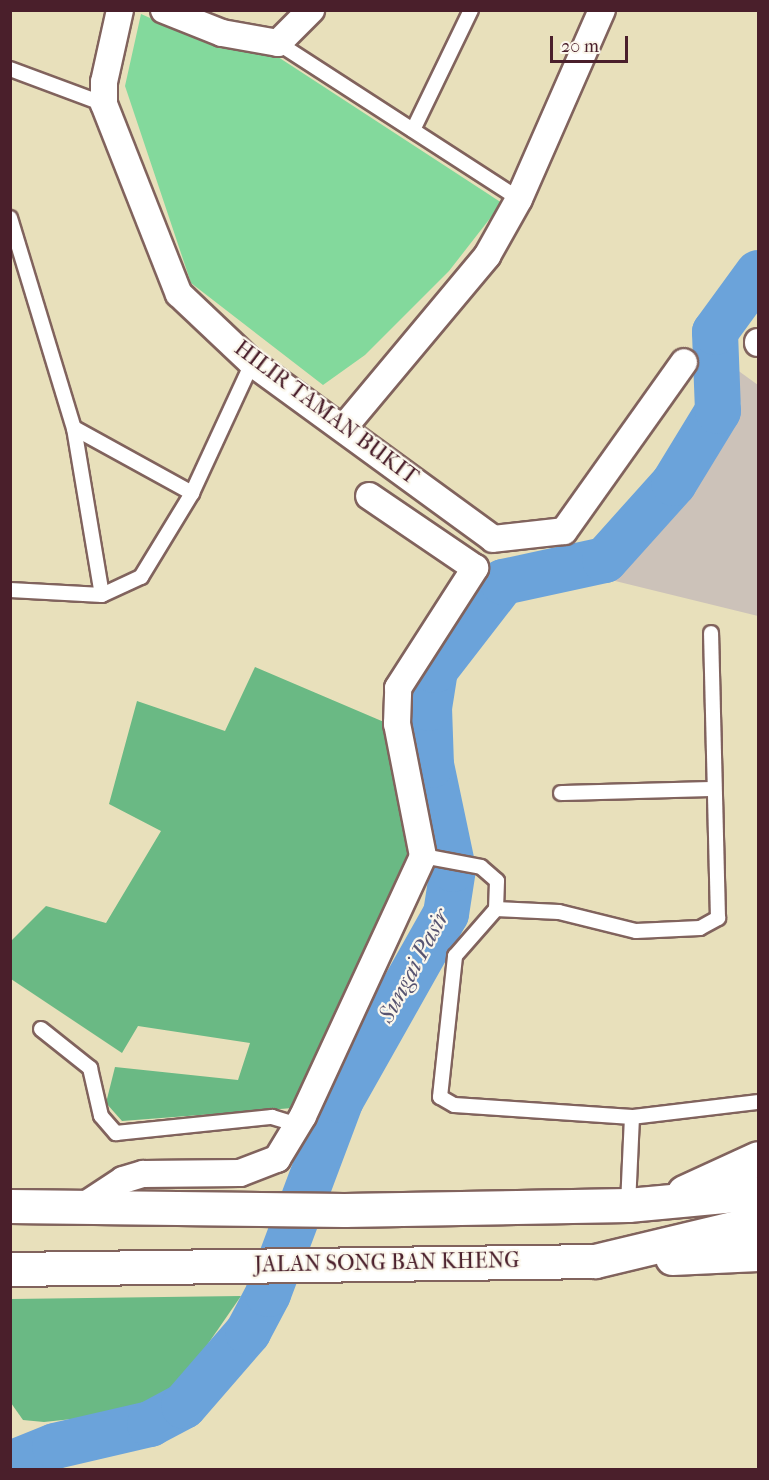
<!DOCTYPE html>
<style>
body{margin:0}
#map{position:relative;width:769px;height:1480px;overflow:hidden;background:#e8e0bb;font-family:"IM FELL French Canon",serif}
div>[style]{position:absolute}
.industrial>*{inset:0;background:#ccc2b9}
.green>*{inset:0;background:#83d99c}
.forest>*{inset:0;background:#6ab984}
.river>*{height:46px;margin:-23px;padding:0 23px;transform-origin:23px;border-radius:23px;background:#6ba3da}
.roads{filter:drop-shadow(2px 0 #81635d) drop-shadow(-2px 0 #81635d) drop-shadow(0 2px #81635d) drop-shadow(0 -2px #81635d)}
.service>*{height:14px;margin:-7px;padding:0 7px;transform-origin:7px;border-radius:7px;background:#fff}
.minor>*{height:26px;margin:-13px;padding:0 13px;transform-origin:13px;border-radius:13px;background:#fff}
.primary>*{height:33px;margin:-16.5px;padding:0 16.5px;transform-origin:16.5px;border-radius:16.5px;background:#fff}
span{translate:-50% -50%;white-space:nowrap;text-align:center;line-height:1.15;-webkit-text-stroke:4.5px #fbf7ec;paint-order:stroke}
.street-label{font-size:22px;color:#4a1f2b}
.water-label{font-size:24px;color:#575471;font-style:italic}
.frame{position:absolute;inset:0;border:12px solid #4a1f2b;pointer-events:none}
.scale{position:absolute;left:550px;top:36px;width:78px;height:27px;box-sizing:border-box;border:3px solid #4a1f2b;border-top:0;padding-left:8px;font-size:18px;line-height:21px;white-space:nowrap;color:#4a1f2b;-webkit-text-stroke:4px #fbf7ec;paint-order:stroke}
</style>
<div id="map">
<div class="industrial">
<div style="clip-path:polygon(729px 364px,758px 385px,758px 616px,607px 579px,690px 485px,741px 404px)"></div>
</div>
<div class="green">
<div style="clip-path:polygon(141px 14px,219px 48px,275px 55px,502px 203px,449px 271px,365px 355px,323px 385px,191px 283px,125px 86px)"></div>
</div>
<div class="forest">
<div style="clip-path:polygon(255px 667px,384px 722px,410px 855px,293px 1108px,122px 1121px,106px 1103px,115px 1067px,238px 1080px,250px 1043px,138px 1026px,122px 1053px,11px 979px,10px 942px,46px 906px,106px 923px,161px 831px,109px 804px,137px 701px,225px 731px)"></div>
<div style="clip-path:polygon(241px 1296px,192px 1367px,160px 1400px,110px 1415px,44px 1422px,23px 1420px,11px 1403px,11px 1299px)"></div>
</div>
<div class="river">
<div style="left:10px;top:1464px;width:48px;rotate:-21.8deg"></div>
<div style="left:55px;top:1446px;width:98px;rotate:-13deg"></div>
<div style="left:150px;top:1424px;width:38px;rotate:-28deg"></div>
<div style="left:184px;top:1406px;width:98px;rotate:-49.1deg"></div>
<div style="left:248px;top:1332px;width:43px;rotate:-62.2deg"></div>
<div style="left:268px;top:1294px;width:207px;rotate:-69.4deg"></div>
<div style="left:341px;top:1100px;width:214px;rotate:-60.6deg"></div>
<div style="left:446px;top:914px;width:46px;rotate:-81.2deg"></div>
<div style="left:453px;top:869px;width:106px;rotate:-101.9deg"></div>
<div style="left:431px;top:765px;width:57px;rotate:-92deg"></div>
<div style="left:429px;top:708px;width:38px;rotate:-81deg"></div>
<div style="left:435px;top:670px;width:111px;rotate:-52.3deg"></div>
<div style="left:503px;top:582px;width:104px;rotate:-12.2deg"></div>
<div style="left:605px;top:560px;width:103px;rotate:-48.1deg"></div>
<div style="left:674px;top:483px;width:84px;rotate:-58.6deg"></div>
<div style="left:718px;top:411px;width:79px;rotate:-92.2deg"></div>
<div style="left:715px;top:332px;width:73px;rotate:-53.9deg"></div>
</div>
<div class="roads">
<div class="service">
<div style="left:278px;top:43px;width:287px;rotate:32.9deg"></div>
<div style="left:10px;top:69px;width:100px;rotate:20.4deg"></div>
<div style="left:413px;top:130px;width:133px;rotate:-64.2deg"></div>
<div style="left:10px;top:218px;width:220px;rotate:73.1deg"></div>
<div style="left:74px;top:428px;width:169px;rotate:80.5deg"></div>
<div style="left:74px;top:428px;width:135px;rotate:28.8deg"></div>
<div style="left:10px;top:590px;width:92px;rotate:3.1deg"></div>
<div style="left:102px;top:595px;width:43px;rotate:-24.8deg"></div>
<div style="left:141px;top:577px;width:98px;rotate:-58.7deg"></div>
<div style="left:192px;top:493px;width:143px;rotate:-65.2deg"></div>
<div style="left:561px;top:793px;width:152px;rotate:-1.5deg"></div>
<div style="left:423px;top:856px;width:59px;rotate:10.7deg"></div>
<div style="left:481px;top:867px;width:21px;rotate:41deg"></div>
<div style="left:497px;top:881px;width:28px;rotate:92deg"></div>
<div style="left:41px;top:1029px;width:63px;rotate:38.5deg"></div>
<div style="left:90px;top:1068px;width:49px;rotate:77.1deg"></div>
<div style="left:101px;top:1116px;width:23px;rotate:49deg"></div>
<div style="left:116px;top:1133px;width:157px;rotate:-5.9deg"></div>
<div style="left:272px;top:1117px;width:27px;rotate:17deg"></div>
<div style="left:632px;top:1117px;width:127px;rotate:-6.8deg"></div>
<div style="left:628px;top:1205px;width:88px;rotate:-87.4deg"></div>
<div style="left:632px;top:1117px;width:178px;rotate:-176.1deg"></div>
<div style="left:454px;top:1105px;width:16px;rotate:-150deg"></div>
<div style="left:440px;top:1097px;width:142px;rotate:-83.9deg"></div>
<div style="left:455px;top:956px;width:62px;rotate:-48.9deg"></div>
<div style="left:496px;top:909px;width:63px;rotate:2.7deg"></div>
<div style="left:559px;top:912px;width:79px;rotate:13.9deg"></div>
<div style="left:636px;top:931px;width:64px;rotate:-2.7deg"></div>
<div style="left:700px;top:928px;width:21px;rotate:-29deg"></div>
<div style="left:718px;top:918px;width:285px;rotate:-91.4deg"></div>
</div>
<div class="minor">
<div style="left:120px;top:10px;width:74px;rotate:102.5deg"></div>
<div style="left:104px;top:82px;width:22px;rotate:90deg"></div>
<div style="left:104px;top:104px;width:204px;rotate:68.5deg"></div>
<div style="left:179px;top:294px;width:100px;rotate:43.4deg"></div>
<div style="left:252px;top:363px;width:298px;rotate:36.1deg"></div>
<div style="left:493px;top:539px;width:71px;rotate:-6.4deg"></div>
<div style="left:564px;top:531px;width:207px;rotate:-54.6deg"></div>
<div style="left:164px;top:10px;width:62px;rotate:21.6deg"></div>
<div style="left:222px;top:33px;width:57px;rotate:10.1deg"></div>
<div style="left:278px;top:43px;width:47px;rotate:-45deg"></div>
<div style="left:758px;top:343px;width:1px;rotate:-90deg"></div>
<div style="left:345px;top:426px;width:222px;rotate:-50.1deg"></div>
<div style="left:487px;top:256px;width:65px;rotate:-60.7deg"></div>
<div style="left:519px;top:199px;width:206px;rotate:-66.3deg"></div>
<div style="left:85px;top:1205px;width:45px;rotate:-33.3deg"></div>
<div style="left:123px;top:1180px;width:21px;rotate:-17deg"></div>
<div style="left:143px;top:1174px;width:97px;rotate:-0.6deg"></div>
<div style="left:240px;top:1173px;width:40px;rotate:-21deg"></div>
<div style="left:277px;top:1159px;width:50px;rotate:-58.8deg"></div>
<div style="left:303px;top:1116px;width:286px;rotate:-65.2deg"></div>
<div style="left:423px;top:856px;width:135px;rotate:-101.1deg"></div>
<div style="left:397px;top:724px;width:36px;rotate:-88deg"></div>
<div style="left:398px;top:688px;width:143px;rotate:-57.3deg"></div>
<div style="left:475px;top:568px;width:128px;rotate:-145.8deg"></div>
</div>
<div class="primary">
<div style="left:684px;top:1192px;width:81px;rotate:-24.7deg"></div>
<div style="left:10px;top:1206px;width:334px;rotate:0.7deg"></div>
<div style="left:344px;top:1210px;width:284px;rotate:-1deg"></div>
<div style="left:628px;top:1205px;width:131px;rotate:-5.3deg"></div>
<div style="left:672px;top:1258px;width:86px;rotate:-2.7deg"></div>
<div style="left:10px;top:1269px;width:585px;rotate:-0.78deg"></div>
<div style="left:595px;top:1261px;width:168px;rotate:-13.5deg"></div>
</div>
</div>
<div class="street-label">
<span style="left:326px;top:413px;rotate:37deg">HILIR TAMAN BUKIT</span>
<span style="left:387px;top:1263px;rotate:-1deg">JALAN SONG BAN KHENG</span>
</div>
<div class="water-label">
<span style="left:414px;top:966px;rotate:-62deg">Sungai Pasir</span>
</div>
<div class="frame"></div>
<div class="scale">20 m</div>
</div>
